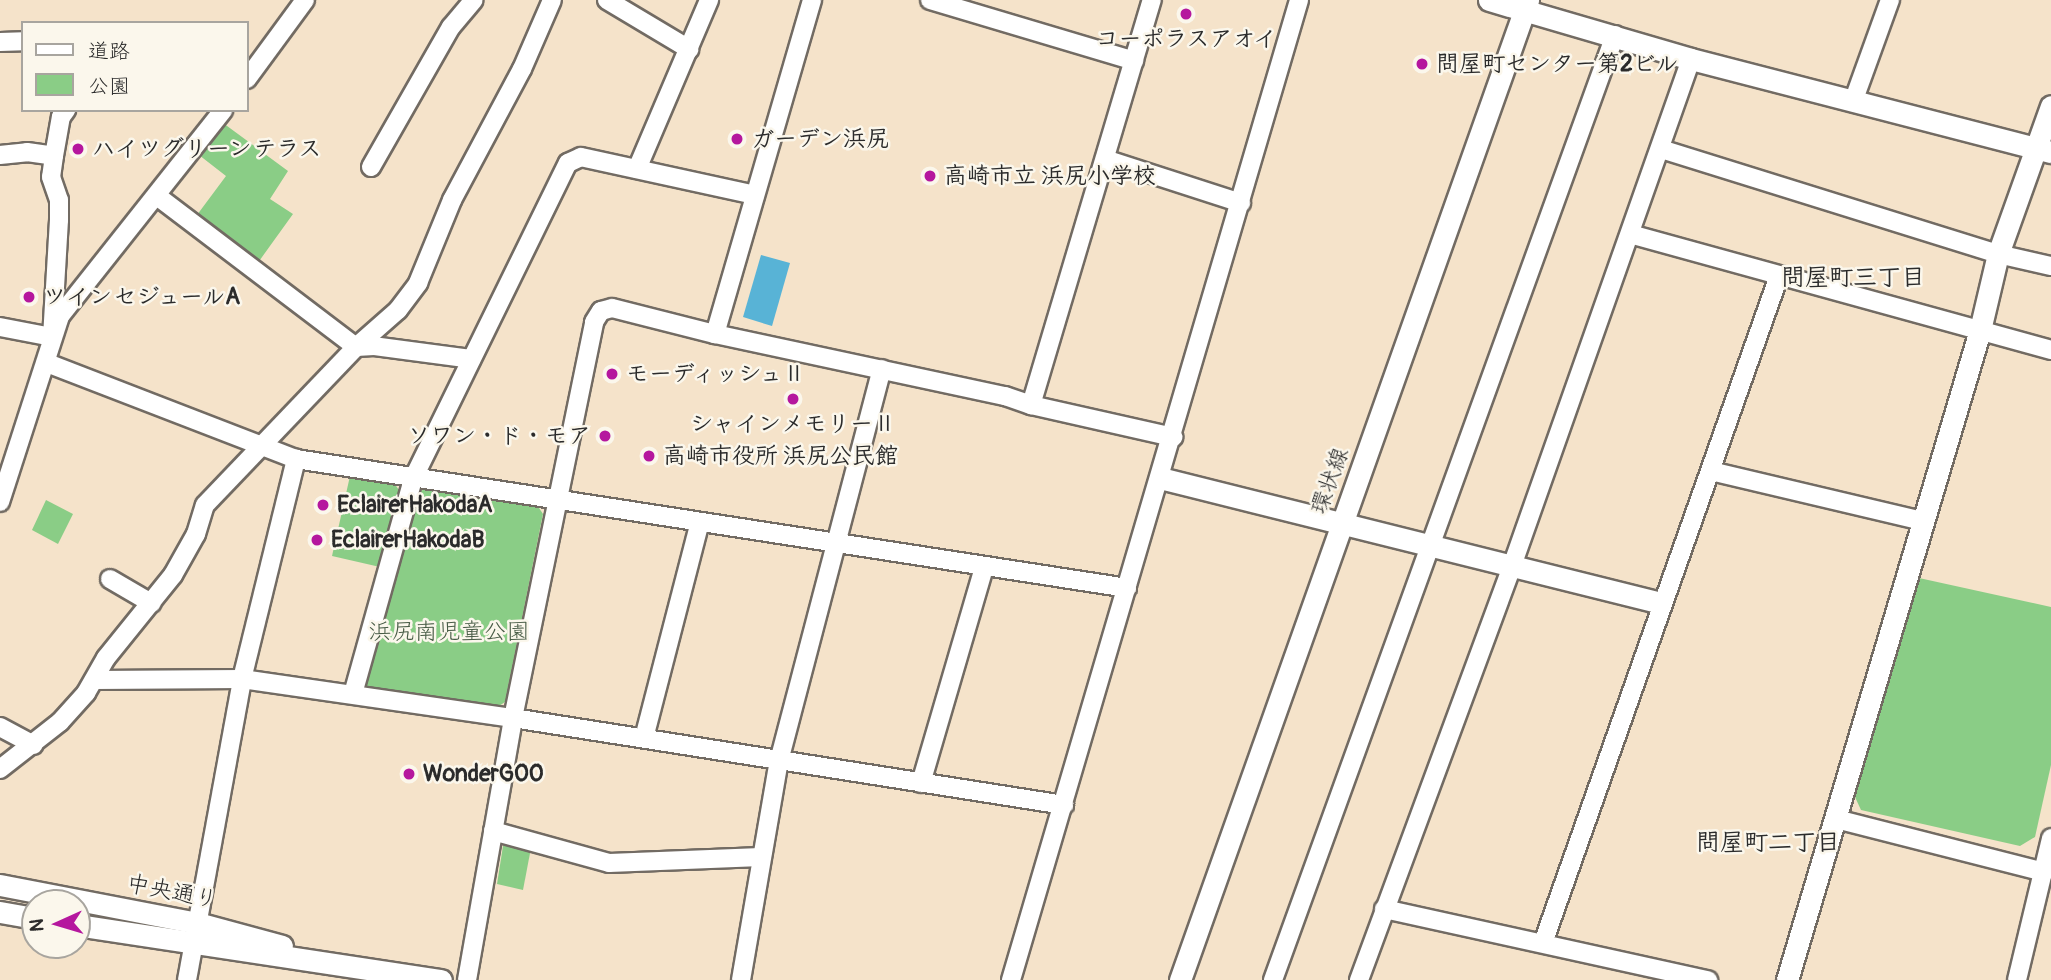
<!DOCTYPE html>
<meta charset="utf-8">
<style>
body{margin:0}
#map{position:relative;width:2051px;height:980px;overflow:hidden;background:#f5e3ca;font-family:Pangolin,"Klee One",sans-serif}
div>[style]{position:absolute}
.green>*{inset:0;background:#8acd86}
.water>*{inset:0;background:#58b3d6}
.roads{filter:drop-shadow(2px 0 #726b63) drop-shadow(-2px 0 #726b63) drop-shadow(0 2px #726b63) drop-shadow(0 -2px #726b63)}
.minor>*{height:18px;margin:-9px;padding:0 9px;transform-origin:9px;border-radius:9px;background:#fff}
.tertiary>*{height:21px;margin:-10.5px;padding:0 10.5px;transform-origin:10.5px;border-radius:10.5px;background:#fff}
.dots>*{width:19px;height:19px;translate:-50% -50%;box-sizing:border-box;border:4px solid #fbf7ec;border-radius:50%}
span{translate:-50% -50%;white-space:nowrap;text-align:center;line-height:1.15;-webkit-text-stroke:5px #fbf7ec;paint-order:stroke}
.poi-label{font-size:23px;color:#2b2b2b;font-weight:700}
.left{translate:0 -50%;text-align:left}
.right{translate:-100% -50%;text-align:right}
.street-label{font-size:23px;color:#2b2b2b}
.park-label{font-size:23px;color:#485c46}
.neighbourhood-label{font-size:24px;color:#2b2b2b;font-weight:700}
.legend{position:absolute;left:21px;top:21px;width:228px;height:91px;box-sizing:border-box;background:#fbf7ec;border:2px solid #a8a59f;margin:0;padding:9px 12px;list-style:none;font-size:21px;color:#2b2b2b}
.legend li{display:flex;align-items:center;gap:14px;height:35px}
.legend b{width:35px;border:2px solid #a8a59f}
.north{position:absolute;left:21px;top:889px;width:70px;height:70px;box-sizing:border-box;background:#fbf7ec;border:2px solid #a8a59f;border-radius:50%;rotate:266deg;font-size:19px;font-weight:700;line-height:28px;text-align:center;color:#2b2b2b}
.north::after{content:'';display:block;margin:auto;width:24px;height:32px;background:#b5179e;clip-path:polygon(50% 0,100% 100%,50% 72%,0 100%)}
</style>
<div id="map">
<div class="green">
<div style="clip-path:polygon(223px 123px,288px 171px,270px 199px,293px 214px,257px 264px,194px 219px,226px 176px,199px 155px)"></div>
<div style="clip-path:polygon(350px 476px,394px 483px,401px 493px,380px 567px,332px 556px)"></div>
<div style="clip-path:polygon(426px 488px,537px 505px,543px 514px,505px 702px,496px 708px,367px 689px,364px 681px,416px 494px)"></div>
<div style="clip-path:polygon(46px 500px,73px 514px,58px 544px,32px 530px)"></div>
<div style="clip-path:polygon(1919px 578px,2051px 607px,2051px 765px,2035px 837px,2020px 846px,1861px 810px,1855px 797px)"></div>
<div style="clip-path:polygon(518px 844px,531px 848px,523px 890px,497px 884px,503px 846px)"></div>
</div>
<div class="water">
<div style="clip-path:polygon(761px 255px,790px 263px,772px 326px,743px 317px)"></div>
</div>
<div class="roads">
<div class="minor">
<div style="left:607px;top:0;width:96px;rotate:30.9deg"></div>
<div style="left:930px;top:0;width:213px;rotate:16.6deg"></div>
<div style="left:0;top:42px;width:23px;rotate:-2deg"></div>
<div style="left:247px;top:79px;width:98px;rotate:-53.7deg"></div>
<div style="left:1853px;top:102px;width:109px;rotate:-70.1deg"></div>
<div style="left:1661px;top:149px;width:353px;rotate:17.3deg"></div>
<div style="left:1998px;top:254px;width:54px;rotate:12.8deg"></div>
<div style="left:0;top:155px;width:27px;rotate:-6deg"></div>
<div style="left:27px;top:152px;width:27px;rotate:8deg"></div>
<div style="left:54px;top:156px;width:21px;rotate:98deg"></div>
<div style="left:51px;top:177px;width:24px;rotate:71deg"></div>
<div style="left:59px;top:200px;width:20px;rotate:90deg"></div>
<div style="left:59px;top:220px;width:117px;rotate:93.4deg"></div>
<div style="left:52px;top:337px;width:53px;rotate:-169.1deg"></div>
<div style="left:54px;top:156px;width:40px;rotate:-80deg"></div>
<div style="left:61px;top:117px;width:9px;rotate:-54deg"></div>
<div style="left:1105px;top:159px;width:143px;rotate:17.9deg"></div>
<div style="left:371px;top:167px;width:161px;rotate:-60.3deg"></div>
<div style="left:451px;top:27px;width:35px;rotate:-50deg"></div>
<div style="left:637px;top:169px;width:184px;rotate:-66.9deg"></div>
<div style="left:157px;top:196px;width:250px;rotate:37.2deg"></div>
<div style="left:356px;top:347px;width:18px;rotate:-3deg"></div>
<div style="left:374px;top:346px;width:98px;rotate:7.6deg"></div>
<div style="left:1630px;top:234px;width:437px;rotate:15.4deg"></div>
<div style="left:715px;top:334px;width:348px;rotate:-73.8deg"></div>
<div style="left:47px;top:363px;width:267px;rotate:21.1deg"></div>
<div style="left:296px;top:459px;width:841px;rotate:8.82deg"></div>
<div style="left:1031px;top:405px;width:423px;rotate:-73.4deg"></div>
<div style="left:1711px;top:471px;width:217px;rotate:13.3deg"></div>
<div style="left:0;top:502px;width:195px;rotate:-72.1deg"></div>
<div style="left:60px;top:316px;width:263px;rotate:-51.6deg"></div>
<div style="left:110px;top:579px;width:48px;rotate:30.3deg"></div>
<div style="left:94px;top:680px;width:148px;rotate:-0.4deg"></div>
<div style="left:242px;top:679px;width:274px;rotate:8.2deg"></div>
<div style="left:513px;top:718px;width:558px;rotate:8.97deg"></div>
<div style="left:353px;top:694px;width:223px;rotate:-74.4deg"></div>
<div style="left:413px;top:479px;width:352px;rotate:-63.9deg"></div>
<div style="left:568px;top:163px;width:14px;rotate:-25deg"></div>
<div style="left:581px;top:157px;width:178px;rotate:12.3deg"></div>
<div style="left:0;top:727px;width:38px;rotate:28deg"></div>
<div style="left:644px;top:738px;width:223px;rotate:-75.5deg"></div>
<div style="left:0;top:769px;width:76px;rotate:-38.1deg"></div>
<div style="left:60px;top:722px;width:39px;rotate:-48deg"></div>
<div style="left:86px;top:693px;width:40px;rotate:-60.3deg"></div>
<div style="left:106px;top:658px;width:107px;rotate:-51.1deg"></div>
<div style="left:173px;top:575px;width:47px;rotate:-60.7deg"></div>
<div style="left:196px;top:534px;width:30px;rotate:-73deg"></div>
<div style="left:205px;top:505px;width:219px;rotate:-46.3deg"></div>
<div style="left:356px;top:347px;width:56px;rotate:-41.4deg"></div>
<div style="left:398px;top:310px;width:34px;rotate:-53deg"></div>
<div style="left:418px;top:283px;width:90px;rotate:-67.7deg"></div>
<div style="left:452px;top:200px;width:149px;rotate:-61.9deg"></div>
<div style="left:522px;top:69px;width:75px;rotate:-66.5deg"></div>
<div style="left:921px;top:783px;width:224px;rotate:-73.7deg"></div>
<div style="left:1836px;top:819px;width:215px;rotate:14.3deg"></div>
<div style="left:493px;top:831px;width:120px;rotate:15.4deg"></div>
<div style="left:609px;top:863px;width:152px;rotate:-2.3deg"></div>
<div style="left:1384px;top:909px;width:332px;rotate:12.4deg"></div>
<div style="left:1543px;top:943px;width:708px;rotate:-70.52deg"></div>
<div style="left:187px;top:980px;width:306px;rotate:-79.6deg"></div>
<div style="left:242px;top:679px;width:227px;rotate:-76.2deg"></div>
<div style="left:467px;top:980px;width:266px;rotate:-80deg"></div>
<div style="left:513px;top:718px;width:404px;rotate:-78.4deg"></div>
<div style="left:594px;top:322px;width:13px;rotate:-58deg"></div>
<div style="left:601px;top:311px;width:11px;rotate:-15deg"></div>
<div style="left:612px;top:308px;width:106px;rotate:14.2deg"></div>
<div style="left:715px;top:334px;width:297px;rotate:12.1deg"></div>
<div style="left:1005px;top:396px;width:28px;rotate:19deg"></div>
<div style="left:1031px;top:405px;width:146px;rotate:12.7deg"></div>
<div style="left:741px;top:980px;width:222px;rotate:-80.2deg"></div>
<div style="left:779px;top:761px;width:405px;rotate:-75.3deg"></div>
<div style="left:1011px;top:980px;width:1021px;rotate:-73.62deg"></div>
<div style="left:1273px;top:980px;width:1005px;rotate:-70.1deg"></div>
<div style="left:1359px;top:980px;width:441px;rotate:-69.7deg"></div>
<div style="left:1512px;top:566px;width:538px;rotate:-70.55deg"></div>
<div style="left:2017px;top:980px;width:146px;rotate:-76.5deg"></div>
</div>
<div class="tertiary">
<div style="left:1489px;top:0;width:210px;rotate:16.3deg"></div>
<div style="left:1691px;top:59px;width:372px;rotate:14.5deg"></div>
<div style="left:1160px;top:478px;width:516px;rotate:14.01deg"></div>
<div style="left:0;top:885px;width:201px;rotate:10.9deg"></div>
<div style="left:197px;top:923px;width:88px;rotate:15.1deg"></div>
<div style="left:0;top:912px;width:36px;rotate:10deg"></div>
<div style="left:77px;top:925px;width:368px;rotate:8.6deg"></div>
<div style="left:1180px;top:980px;width:1040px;rotate:-70.45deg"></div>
<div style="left:1787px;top:980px;width:678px;rotate:-73.46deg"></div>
<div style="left:1980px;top:330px;width:78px;rotate:-76.7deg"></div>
<div style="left:1998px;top:254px;width:157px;rotate:-70.3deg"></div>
</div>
</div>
<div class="dots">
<div style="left:1186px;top:14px;background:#b5179e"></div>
<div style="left:1422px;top:64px;background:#b5179e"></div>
<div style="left:737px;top:139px;background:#b5179e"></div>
<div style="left:78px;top:149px;background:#b5179e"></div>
<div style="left:930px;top:176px;background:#b5179e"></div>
<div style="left:29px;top:297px;background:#b5179e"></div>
<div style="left:612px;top:374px;background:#b5179e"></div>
<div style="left:793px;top:399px;background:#b5179e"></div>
<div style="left:605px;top:436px;background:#b5179e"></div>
<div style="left:649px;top:456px;background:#b5179e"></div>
<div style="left:323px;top:505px;background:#b5179e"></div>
<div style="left:317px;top:540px;background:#b5179e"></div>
<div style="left:409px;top:774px;background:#b5179e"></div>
</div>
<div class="poi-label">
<span style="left:1186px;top:39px">コーポラスアオイ</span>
<span class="left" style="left:1436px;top:64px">問屋町センター第2ビル</span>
<span class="left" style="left:751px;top:139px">ガーデン浜尻</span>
<span class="left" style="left:92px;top:149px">ハイツグリーンテラス</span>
<span class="left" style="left:944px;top:176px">高崎市立 浜尻小学校</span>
<span class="left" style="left:43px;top:297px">ツインセジュールA</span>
<span class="left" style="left:626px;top:374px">モーディッシュⅡ</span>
<span style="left:793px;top:424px">シャインメモリーⅡ</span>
<span class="right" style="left:591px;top:436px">ソワン・ド・モア</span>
<span class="left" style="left:663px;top:456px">高崎市役所 浜尻公民館</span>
<span class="left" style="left:337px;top:505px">EclairerHakodaA</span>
<span class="left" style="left:331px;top:540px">EclairerHakodaB</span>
<span class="left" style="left:423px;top:774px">WonderGOO</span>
</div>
<div class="street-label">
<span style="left:1330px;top:481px;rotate:-70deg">環状線</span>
<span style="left:172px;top:892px;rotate:11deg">中央通り</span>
</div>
<div class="park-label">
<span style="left:449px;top:632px">浜尻南児童公園</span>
</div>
<div class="neighbourhood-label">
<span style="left:1853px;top:278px">問屋町三丁目</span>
<span style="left:1768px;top:843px">問屋町二丁目</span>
</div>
<ul class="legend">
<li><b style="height:9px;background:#fff"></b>道路</li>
<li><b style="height:19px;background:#8acd86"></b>公園</li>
</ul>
<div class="north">N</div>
</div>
